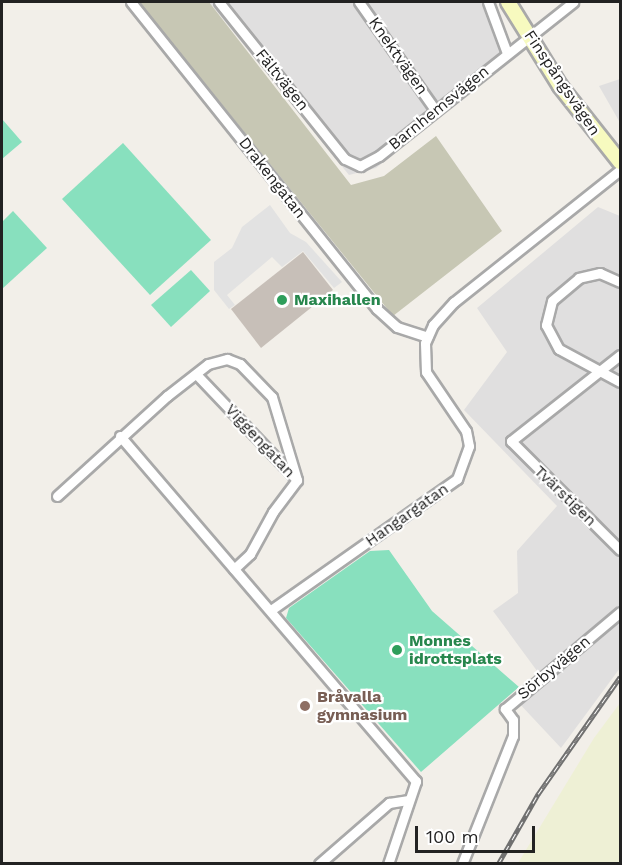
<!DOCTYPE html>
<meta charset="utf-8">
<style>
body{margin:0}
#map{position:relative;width:622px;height:865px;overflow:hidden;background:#f2efe9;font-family:"Work Sans",sans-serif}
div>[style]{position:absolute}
.residential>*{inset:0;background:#e0dfdf}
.construction>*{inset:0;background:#c7c7b4}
.farmland>*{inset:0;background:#eef0d5}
.pitch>*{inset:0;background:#88e0be}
.parking>*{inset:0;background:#e2e2e2}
.building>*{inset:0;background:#c7bfb8}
.roads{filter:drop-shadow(2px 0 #a9a9a9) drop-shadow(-2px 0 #a9a9a9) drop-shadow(0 2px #a9a9a9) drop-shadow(0 -2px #a9a9a9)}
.minor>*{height:9px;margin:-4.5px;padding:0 4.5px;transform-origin:4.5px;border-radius:4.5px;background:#fff}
.secondary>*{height:14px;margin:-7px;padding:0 7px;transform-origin:7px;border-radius:7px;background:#f7fabf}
.rail>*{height:4.5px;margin-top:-2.25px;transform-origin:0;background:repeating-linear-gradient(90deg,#fff 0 7px,#707070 0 14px);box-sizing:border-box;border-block:2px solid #707070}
.dots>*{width:16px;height:16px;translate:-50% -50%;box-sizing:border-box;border:3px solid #fff;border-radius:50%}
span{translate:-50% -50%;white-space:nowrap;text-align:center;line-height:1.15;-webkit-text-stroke:4.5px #fff;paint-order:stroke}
.street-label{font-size:16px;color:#222}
.leisure-label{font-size:16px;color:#27864d;font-weight:700}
.left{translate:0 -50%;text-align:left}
.education-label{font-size:16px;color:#785e54;font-weight:700}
.frame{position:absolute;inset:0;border:3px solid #222;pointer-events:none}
.scale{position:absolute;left:415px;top:826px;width:120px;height:27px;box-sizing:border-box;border:3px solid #222;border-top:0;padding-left:8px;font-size:18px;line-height:21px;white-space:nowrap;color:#222;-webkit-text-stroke:4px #fff;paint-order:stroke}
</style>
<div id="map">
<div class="residential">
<div style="clip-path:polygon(209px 2px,495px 2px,509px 62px,376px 168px,349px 175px)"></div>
<div style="clip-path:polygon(620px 79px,620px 121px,619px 121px,599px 86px)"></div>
<div style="clip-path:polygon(598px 207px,620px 216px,620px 668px,561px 748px,517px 701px,543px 679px,493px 611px,518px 593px,517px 551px,557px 506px,464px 410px,507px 352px,477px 308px)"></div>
</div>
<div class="construction">
<div style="clip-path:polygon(139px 2px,209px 2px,351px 185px,384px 176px,436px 136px,502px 231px,393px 316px)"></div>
</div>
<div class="farmland">
<div style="clip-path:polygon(620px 703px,620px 863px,518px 863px,594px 738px)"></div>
</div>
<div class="pitch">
<div style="clip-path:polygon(2px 119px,22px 142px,2px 159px)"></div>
<div style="clip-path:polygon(123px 143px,211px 240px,150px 295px,62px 199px)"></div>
<div style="clip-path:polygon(13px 211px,47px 248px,2px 289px,2px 222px)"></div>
<div style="clip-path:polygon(191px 270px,210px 291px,171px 327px,151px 305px)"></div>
<div style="clip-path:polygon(389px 550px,432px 611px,519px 687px,421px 772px,286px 618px,289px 608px,370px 551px)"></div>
</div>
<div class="parking">
<div style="clip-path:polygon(270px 205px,290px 233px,306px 242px,342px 282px,334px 288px,303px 251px,282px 267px,272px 257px,227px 295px,235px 305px,229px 309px,214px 290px,214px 262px,232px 248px,242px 227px)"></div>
</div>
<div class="building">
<div style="clip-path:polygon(303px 252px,333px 290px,261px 348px,231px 309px)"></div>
</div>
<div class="roads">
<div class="minor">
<div style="left:131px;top:2px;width:393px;rotate:51.3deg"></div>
<div style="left:377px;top:309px;width:27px;rotate:42deg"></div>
<div style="left:397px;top:327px;width:32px;rotate:18deg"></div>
<div style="left:219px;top:2px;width:201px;rotate:51.3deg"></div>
<div style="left:345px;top:159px;width:17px;rotate:25deg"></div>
<div style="left:360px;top:166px;width:21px;rotate:-28deg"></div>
<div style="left:379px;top:156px;width:248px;rotate:-38.4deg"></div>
<div style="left:359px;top:2px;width:133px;rotate:54.8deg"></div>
<div style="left:488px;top:2px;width:54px;rotate:69.6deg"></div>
<div style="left:620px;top:282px;width:22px;rotate:-156deg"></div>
<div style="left:600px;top:273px;width:22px;rotate:167deg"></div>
<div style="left:579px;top:278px;width:35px;rotate:140deg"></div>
<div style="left:552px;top:301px;width:25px;rotate:104deg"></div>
<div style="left:546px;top:325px;width:27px;rotate:62deg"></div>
<div style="left:559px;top:349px;width:69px;rotate:28.4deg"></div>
<div style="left:620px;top:355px;width:139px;rotate:141.7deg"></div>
<div style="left:511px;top:441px;width:154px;rotate:45deg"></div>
<div style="left:196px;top:374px;width:146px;rotate:46.4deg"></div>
<div style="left:297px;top:480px;width:40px;rotate:127deg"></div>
<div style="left:273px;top:512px;width:48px;rotate:118.7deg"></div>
<div style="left:250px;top:554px;width:22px;rotate:137deg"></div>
<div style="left:120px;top:436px;width:455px;rotate:49.4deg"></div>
<div style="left:416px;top:781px;width:88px;rotate:108.6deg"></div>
<div style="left:57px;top:496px;width:149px;rotate:-42.3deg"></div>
<div style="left:167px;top:396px;width:52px;rotate:-38deg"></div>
<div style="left:208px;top:364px;width:20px;rotate:-15deg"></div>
<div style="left:227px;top:359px;width:14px;rotate:21deg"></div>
<div style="left:240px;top:364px;width:46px;rotate:45.9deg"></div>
<div style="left:272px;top:397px;width:87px;rotate:73.2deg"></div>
<div style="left:271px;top:610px;width:228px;rotate:-35.2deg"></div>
<div style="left:457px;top:479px;width:35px;rotate:-70deg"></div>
<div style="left:469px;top:446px;width:15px;rotate:-101deg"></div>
<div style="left:466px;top:431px;width:71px;rotate:-124.1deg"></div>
<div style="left:426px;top:372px;width:29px;rotate:-92deg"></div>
<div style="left:425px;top:343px;width:20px;rotate:-66deg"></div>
<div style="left:433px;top:325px;width:31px;rotate:-48deg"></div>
<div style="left:454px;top:302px;width:212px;rotate:-38.5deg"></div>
<div style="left:319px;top:864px;width:93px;rotate:-41.1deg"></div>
<div style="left:389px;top:803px;width:20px;rotate:-9deg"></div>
<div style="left:462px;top:864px;width:138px;rotate:-68.3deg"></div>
<div style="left:513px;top:736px;width:16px;rotate:-90deg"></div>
<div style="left:513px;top:720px;width:14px;rotate:-126deg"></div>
<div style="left:505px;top:709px;width:150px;rotate:-40.1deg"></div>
</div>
<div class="secondary">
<div style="left:508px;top:2px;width:99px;rotate:58.2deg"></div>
<div style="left:560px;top:86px;width:97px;rotate:51.7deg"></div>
</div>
</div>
<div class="rail">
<div style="left:498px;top:864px;width:81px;rotate:-60.3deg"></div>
<div style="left:538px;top:794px;width:143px;rotate:-55deg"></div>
</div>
<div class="dots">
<div style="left:282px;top:300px;background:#2e9e5b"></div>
<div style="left:397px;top:650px;background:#2e9e5b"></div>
<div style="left:305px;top:706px;background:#8d6e63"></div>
</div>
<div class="street-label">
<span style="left:398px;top:56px;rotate:55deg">Knektvägen</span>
<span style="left:282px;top:80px;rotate:51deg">Fältvägen</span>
<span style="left:562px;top:83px;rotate:56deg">Finspångsvägen</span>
<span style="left:439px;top:108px;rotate:-39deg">Barnhemsvägen</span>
<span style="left:272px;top:178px;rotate:52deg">Drakengatan</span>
<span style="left:260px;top:441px;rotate:47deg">Viggengatan</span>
<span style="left:565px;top:496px;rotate:44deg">Tvärstigen</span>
<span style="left:407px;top:515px;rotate:-35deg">Hangargatan</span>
<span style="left:554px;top:668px;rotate:-40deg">Sörbyvägen</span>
</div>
<div class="leisure-label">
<span class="left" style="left:294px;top:300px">Maxihallen</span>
<span class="left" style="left:409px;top:650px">Monnes<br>idrottsplats</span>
</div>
<div class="education-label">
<span class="left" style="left:317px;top:706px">Bråvalla<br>gymnasium</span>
</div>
<div class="frame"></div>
<div class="scale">100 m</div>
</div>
